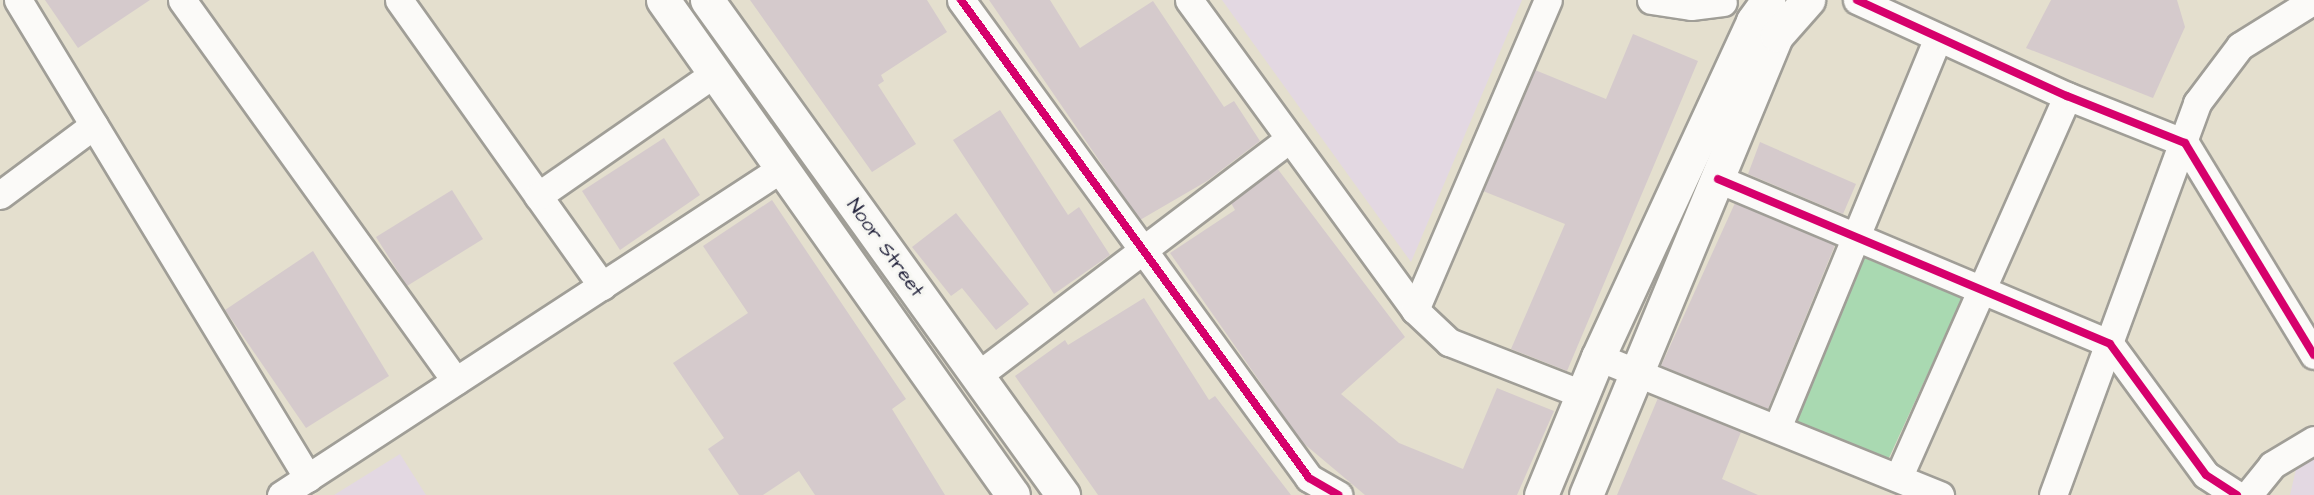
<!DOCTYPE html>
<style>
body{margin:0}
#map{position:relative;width:2314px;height:495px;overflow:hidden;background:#e4dfce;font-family:"Architects Daughter",sans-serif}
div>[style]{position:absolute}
.built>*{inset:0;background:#e3d8e2}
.green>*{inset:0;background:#a9d9b1}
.building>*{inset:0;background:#d5cacc}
.roads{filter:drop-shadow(2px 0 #a09e97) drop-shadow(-2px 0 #a09e97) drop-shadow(0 2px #a09e97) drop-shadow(0 -2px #a09e97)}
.minor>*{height:27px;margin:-13.5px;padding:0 13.5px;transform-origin:13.5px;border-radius:13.5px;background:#fbfaf8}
.tertiary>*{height:33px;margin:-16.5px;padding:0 16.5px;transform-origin:16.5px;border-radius:16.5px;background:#fbfaf8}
.secondary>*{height:33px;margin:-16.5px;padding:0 16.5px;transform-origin:16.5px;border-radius:16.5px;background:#fbfaf8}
.cycleway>*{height:8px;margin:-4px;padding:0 4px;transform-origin:4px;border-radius:4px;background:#d6006c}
span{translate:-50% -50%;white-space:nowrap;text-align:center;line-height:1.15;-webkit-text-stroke:6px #f6f6f2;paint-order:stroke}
.street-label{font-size:20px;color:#22223b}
</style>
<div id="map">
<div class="built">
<div style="clip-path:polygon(1222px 0,1522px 0,1411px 262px)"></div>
<div style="clip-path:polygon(400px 454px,426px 495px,334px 495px)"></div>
<div style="clip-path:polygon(2314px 459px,2314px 495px,2290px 495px,2296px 469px)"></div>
</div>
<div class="green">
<div style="clip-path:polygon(1862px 257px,1963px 297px,1888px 460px,1792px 421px)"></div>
</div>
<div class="building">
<div style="clip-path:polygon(45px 0,150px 0,78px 48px)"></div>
<div style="clip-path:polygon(750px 0,927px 0,947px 32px,881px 75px,884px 81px,878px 85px,916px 144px,872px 172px)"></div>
<div style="clip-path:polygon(989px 0,1050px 0,1080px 48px,1153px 1px,1224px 107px,1234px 101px,1260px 141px,1207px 181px,1140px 220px)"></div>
<div style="clip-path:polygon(2051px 0,2177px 0,2185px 27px,2153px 98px,2026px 48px)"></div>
<div style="clip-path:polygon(1633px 34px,1698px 61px,1567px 371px,1511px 349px,1565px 224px,1483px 191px,1535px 70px,1606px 99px)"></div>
<div style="clip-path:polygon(1000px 110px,1068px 215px,1079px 207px,1110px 255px,1054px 294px,953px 140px)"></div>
<div style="clip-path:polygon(664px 138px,700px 195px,620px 250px,582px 191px)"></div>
<div style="clip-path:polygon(1760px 142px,1856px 184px,1843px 214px,1748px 174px)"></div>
<div style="clip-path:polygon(1277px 168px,1405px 337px,1341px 394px,1399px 443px,1463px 469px,1497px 388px,1554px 411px,1517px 495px,1365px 495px,1302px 442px,1170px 253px,1235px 210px,1231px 203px)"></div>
<div style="clip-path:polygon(452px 190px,483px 239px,407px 286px,376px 237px)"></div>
<div style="clip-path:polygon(772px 200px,906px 399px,892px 409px,945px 495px,815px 495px,799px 471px,763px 495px,739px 495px,708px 449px,724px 438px,673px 363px,748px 313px,703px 246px)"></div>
<div style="clip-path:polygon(1735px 203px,1835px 245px,1768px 409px,1661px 366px)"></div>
<div style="clip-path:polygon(956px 213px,1029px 304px,996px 330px,962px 288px,951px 296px,912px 247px)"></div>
<div style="clip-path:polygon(313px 251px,389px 376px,306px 428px,225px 310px)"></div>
<div style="clip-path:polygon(1144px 298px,1209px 400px,1215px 396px,1291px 495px,1098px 495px,1015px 376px,1065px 340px,1068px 345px)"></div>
<div style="clip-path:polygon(1658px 398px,1741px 432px,1722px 479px,1758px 495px,1617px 495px)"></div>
</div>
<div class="roads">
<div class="minor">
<div style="left:18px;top:0;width:559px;rotate:58.76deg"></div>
<div style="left:182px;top:0;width:469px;rotate:54.3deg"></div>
<div style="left:399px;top:0;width:351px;rotate:54.6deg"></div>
<div style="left:961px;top:0;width:591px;rotate:53.94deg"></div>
<div style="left:1309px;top:478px;width:34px;rotate:30deg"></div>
<div style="left:1189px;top:0;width:384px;rotate:53.9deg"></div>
<div style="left:1415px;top:310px;width:47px;rotate:43.3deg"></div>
<div style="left:1449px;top:342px;width:143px;rotate:21.4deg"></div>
<div style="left:1651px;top:0;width:40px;rotate:8.5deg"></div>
<div style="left:1691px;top:6px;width:32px;rotate:-7deg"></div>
<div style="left:1857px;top:0;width:231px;rotate:24.6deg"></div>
<div style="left:2067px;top:96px;width:127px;rotate:21.7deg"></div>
<div style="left:2185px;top:143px;width:248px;rotate:58.7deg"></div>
<div style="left:1718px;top:179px;width:425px;rotate:22.8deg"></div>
<div style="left:2110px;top:344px;width:162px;rotate:53.8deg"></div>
<div style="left:2206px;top:475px;width:37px;rotate:33deg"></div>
<div style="left:0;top:195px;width:117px;rotate:-36.7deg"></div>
<div style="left:538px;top:196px;width:216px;rotate:-34.8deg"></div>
<div style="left:1415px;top:310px;width:337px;rotate:-66.8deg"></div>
<div style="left:1598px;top:357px;width:369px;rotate:22deg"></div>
<div style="left:977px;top:376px;width:392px;rotate:-37.2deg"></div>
<div style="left:1777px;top:428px;width:422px;rotate:-67.6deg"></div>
<div style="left:1899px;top:476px;width:415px;rotate:-66.1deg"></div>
<div style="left:281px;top:495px;width:598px;rotate:-33.13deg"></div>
<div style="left:2053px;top:495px;width:418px;rotate:-69.8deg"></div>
<div style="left:2197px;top:103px;width:71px;rotate:-53deg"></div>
<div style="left:2240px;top:46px;width:87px;rotate:-31.9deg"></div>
<div style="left:2248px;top:495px;width:38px;rotate:-51deg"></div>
<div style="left:2272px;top:465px;width:49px;rotate:-30.8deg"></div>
</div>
<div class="tertiary">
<div style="left:1541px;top:495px;width:149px;rotate:-67.6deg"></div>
<div style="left:1598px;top:357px;width:370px;rotate:-65.2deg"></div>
<div style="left:1753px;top:21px;width:26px;rotate:-54deg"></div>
<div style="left:1586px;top:495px;width:498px;rotate:-67.5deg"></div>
<div style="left:1777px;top:35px;width:47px;rotate:-48.5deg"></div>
</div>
<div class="secondary">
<div style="left:663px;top:0;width:606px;rotate:54.74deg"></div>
<div style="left:707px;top:0;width:610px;rotate:54.28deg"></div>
</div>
</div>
<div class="cycleway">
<div style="left:961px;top:0;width:591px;rotate:53.94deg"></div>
<div style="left:1309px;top:478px;width:34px;rotate:30deg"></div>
<div style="left:1857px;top:0;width:231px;rotate:24.6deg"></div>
<div style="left:2067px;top:96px;width:127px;rotate:21.7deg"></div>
<div style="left:2185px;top:143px;width:248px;rotate:58.7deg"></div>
<div style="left:1718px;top:179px;width:425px;rotate:22.8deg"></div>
<div style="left:2110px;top:344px;width:162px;rotate:53.8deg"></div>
<div style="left:2206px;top:475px;width:37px;rotate:33deg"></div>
</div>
<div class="street-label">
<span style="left:885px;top:248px;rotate:54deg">Noor Street</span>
</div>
</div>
